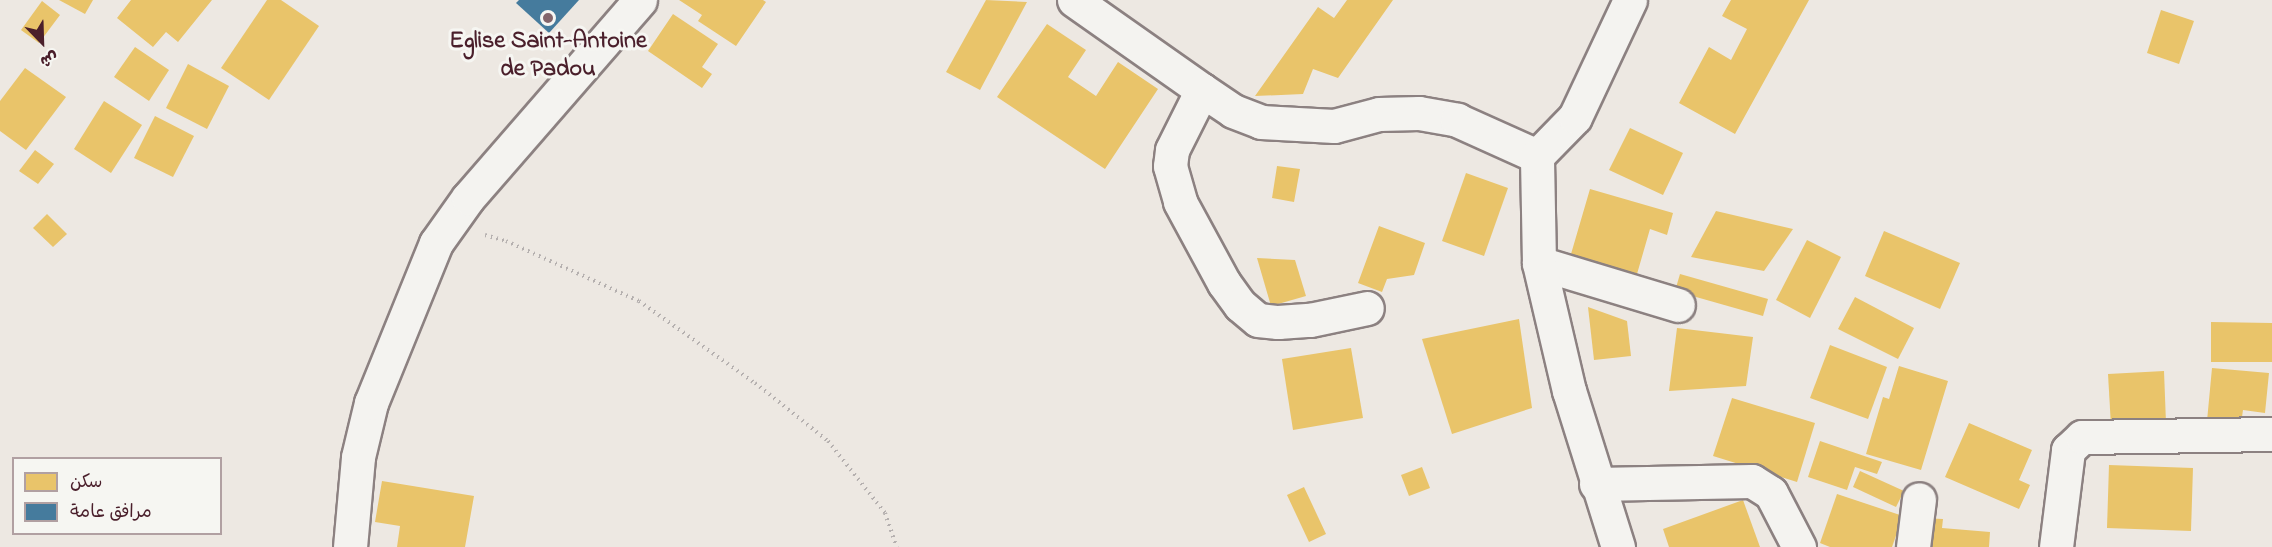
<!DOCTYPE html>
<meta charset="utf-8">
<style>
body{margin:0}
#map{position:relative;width:2272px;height:547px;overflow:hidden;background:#ede8e2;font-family:"Indie Flower","Playpen Sans Arabic",sans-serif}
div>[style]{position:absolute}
.homes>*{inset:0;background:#e9c46a}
.public>*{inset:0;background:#457b9d}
.path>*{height:4px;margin-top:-2px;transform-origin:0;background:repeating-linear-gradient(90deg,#b5b0af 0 1.5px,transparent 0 6px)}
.roads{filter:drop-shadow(2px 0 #8c8181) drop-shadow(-2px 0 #8c8181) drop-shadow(0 2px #8c8181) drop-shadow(0 -2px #8c8181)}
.minor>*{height:33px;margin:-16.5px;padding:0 16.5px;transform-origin:16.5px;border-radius:16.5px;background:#f4f3f0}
.dots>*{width:16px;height:16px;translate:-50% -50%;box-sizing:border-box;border:3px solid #f6f6f2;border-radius:50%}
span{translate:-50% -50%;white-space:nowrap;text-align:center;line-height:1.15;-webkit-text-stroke:6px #f6f6f2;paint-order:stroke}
.poi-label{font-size:24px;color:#4a1f2b;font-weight:700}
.legend{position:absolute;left:12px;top:457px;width:210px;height:78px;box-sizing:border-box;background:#f6f6f2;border:2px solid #b1a0a2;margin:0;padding:8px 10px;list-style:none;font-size:18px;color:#4a1f2b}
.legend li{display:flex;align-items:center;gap:12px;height:30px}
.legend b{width:30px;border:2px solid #b1a0a2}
.north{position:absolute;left:12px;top:12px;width:60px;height:60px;-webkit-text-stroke:4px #f6f6f2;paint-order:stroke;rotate:157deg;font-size:16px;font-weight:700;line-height:24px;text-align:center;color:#4a1f2b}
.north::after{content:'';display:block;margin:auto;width:21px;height:27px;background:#4a1f2b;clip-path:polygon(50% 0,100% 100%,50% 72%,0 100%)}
</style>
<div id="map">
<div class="homes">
<div style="clip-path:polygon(59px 0,93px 0,85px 14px)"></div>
<div style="clip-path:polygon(131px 0,212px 0,178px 42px,166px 32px,153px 47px,117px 18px)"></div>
<div style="clip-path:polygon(267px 0,281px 0,319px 26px,269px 100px,221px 68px)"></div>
<div style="clip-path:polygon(679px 0,763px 0,766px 2px,736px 46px,698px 21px,702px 15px)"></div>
<div style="clip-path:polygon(986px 0,1027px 2px,980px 90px,946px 72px)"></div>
<div style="clip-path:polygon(1347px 0,1393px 0,1338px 78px,1313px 69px,1303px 94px,1255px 96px,1318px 7px,1334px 18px)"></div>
<div style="clip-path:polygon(1731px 0,1809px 0,1735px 134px,1679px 103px,1709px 47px,1731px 60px,1747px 29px,1722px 16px)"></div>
<div style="clip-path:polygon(42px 1px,60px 15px,39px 43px,21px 30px)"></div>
<div style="clip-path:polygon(2161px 10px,2194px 21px,2179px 64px,2147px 53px)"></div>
<div style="clip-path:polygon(673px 14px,718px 44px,702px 67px,712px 74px,702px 88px,648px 51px)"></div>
<div style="clip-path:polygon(1047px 24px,1086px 50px,1068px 77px,1096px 96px,1118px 62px,1158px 89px,1105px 169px,997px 97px)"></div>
<div style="clip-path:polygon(135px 47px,169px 70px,149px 101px,114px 77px)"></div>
<div style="clip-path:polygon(188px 64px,229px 86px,207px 129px,166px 108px)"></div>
<div style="clip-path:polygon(25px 68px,66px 97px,26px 150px,0 131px,0 101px)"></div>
<div style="clip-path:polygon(104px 101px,142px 125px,111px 173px,74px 149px)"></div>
<div style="clip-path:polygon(155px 116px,194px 136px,173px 177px,134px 158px)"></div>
<div style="clip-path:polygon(1630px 128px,1683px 153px,1663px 195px,1609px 170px)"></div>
<div style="clip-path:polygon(35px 150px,54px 164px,38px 184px,19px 171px)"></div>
<div style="clip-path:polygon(1277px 166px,1300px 169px,1294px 202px,1272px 198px)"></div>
<div style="clip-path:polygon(1466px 173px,1508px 188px,1484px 256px,1442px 241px)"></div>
<div style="clip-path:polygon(1590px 189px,1673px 213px,1667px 235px,1650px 229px,1637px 274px,1571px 254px)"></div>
<div style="clip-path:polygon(1716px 211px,1793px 229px,1764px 271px,1691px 257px)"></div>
<div style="clip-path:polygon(47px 214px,67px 234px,53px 247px,33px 228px)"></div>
<div style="clip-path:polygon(1379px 226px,1425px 243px,1414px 275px,1387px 279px,1382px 292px,1358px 283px)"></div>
<div style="clip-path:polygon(1884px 231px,1960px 263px,1940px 309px,1865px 276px)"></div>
<div style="clip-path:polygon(1807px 240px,1841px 257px,1810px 318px,1776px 300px)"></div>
<div style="clip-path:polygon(1257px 258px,1295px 260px,1306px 296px,1271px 306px)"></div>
<div style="clip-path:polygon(1680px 274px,1768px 299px,1763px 316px,1675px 291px)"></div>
<div style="clip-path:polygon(1855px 297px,1914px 328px,1898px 359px,1838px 329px)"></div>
<div style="clip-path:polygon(1588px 307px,1627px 321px,1631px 356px,1594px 360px)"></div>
<div style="clip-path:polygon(1519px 319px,1532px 408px,1452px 434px,1422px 339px)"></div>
<div style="clip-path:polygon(2211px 322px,2272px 323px,2272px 362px,2211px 362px)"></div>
<div style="clip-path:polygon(1677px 328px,1753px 337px,1746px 386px,1669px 391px)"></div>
<div style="clip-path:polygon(1830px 345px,1887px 367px,1868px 419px,1810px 398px)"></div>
<div style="clip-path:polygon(1351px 348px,1363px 418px,1293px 430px,1282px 359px)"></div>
<div style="clip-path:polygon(1899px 366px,1948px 381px,1921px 470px,1866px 454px,1883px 397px,1889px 399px)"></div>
<div style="clip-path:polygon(2212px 368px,2269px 373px,2265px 413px,2243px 410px,2241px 424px,2207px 421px)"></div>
<div style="clip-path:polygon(2164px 371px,2166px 423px,2111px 426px,2108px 374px)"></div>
<div style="clip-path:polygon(1732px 398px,1815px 423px,1797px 482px,1713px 456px)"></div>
<div style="clip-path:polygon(1969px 423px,2032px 450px,2019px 480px,2030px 485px,2019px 509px,1945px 477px)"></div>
<div style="clip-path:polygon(1820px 441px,1882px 462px,1877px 474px,1855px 467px,1847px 490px,1808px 477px)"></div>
<div style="clip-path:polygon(2109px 465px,2193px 468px,2191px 531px,2107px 528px)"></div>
<div style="clip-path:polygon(1422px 467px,1430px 488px,1409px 496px,1401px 475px)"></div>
<div style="clip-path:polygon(1860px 471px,1904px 491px,1896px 507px,1853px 487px)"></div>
<div style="clip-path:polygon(382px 481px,474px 496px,465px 547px,397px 547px,400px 526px,375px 522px)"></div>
<div style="clip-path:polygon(1304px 487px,1326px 534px,1309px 542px,1287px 495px)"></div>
<div style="clip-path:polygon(1837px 494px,1903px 516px,1892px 547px,1830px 547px,1820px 543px)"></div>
<div style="clip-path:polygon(1743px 500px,1760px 547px,1669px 547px,1663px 529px)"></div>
<div style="clip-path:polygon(1921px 518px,1943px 519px,1942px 528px,1990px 532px,1989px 547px,1919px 547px)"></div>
</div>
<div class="public">
<div style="clip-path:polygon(519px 0,579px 0,549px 33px,516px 3px)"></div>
</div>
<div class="path">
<div style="left:485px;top:235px;width:22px;rotate:16deg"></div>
<div style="left:506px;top:241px;width:146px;rotate:24.3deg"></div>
<div style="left:639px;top:301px;width:142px;rotate:35.3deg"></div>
<div style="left:755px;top:383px;width:93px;rotate:38.5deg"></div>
<div style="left:828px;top:441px;width:92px;rotate:51.6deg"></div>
<div style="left:885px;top:513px;width:36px;rotate:71deg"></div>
</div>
<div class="roads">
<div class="minor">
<div style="left:1074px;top:0;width:156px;rotate:35.1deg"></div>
<div style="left:1202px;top:90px;width:37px;rotate:34deg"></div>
<div style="left:1233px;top:111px;width:30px;rotate:21deg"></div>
<div style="left:1261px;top:122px;width:73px;rotate:3.1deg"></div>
<div style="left:1334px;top:126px;width:47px;rotate:-14.9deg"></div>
<div style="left:1379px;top:114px;width:40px;rotate:-1.4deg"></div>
<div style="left:1419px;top:113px;width:39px;rotate:10deg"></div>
<div style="left:1457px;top:120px;width:88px;rotate:24.2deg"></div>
<div style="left:1202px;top:90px;width:67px;rotate:116.6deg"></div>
<div style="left:1172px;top:150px;width:16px;rotate:97deg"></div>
<div style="left:1170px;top:166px;width:37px;rotate:74deg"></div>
<div style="left:1180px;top:202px;width:92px;rotate:61.5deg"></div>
<div style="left:1224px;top:283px;width:27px;rotate:54deg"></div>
<div style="left:1240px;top:305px;width:23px;rotate:40deg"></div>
<div style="left:1258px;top:320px;width:20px;rotate:6deg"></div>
<div style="left:1278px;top:322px;width:32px;rotate:-4deg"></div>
<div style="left:1310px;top:320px;width:58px;rotate:-11.9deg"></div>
<div style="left:1539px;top:263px;width:145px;rotate:16.8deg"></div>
<div style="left:1596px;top:484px;width:156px;rotate:-1.1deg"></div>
<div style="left:1752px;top:481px;width:22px;rotate:32deg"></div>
<div style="left:1771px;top:493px;width:61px;rotate:62.6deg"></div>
<div style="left:350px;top:547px;width:90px;rotate:-84.9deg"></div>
<div style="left:358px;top:457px;width:56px;rotate:-76.5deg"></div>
<div style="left:371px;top:403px;width:173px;rotate:-67.9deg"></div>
<div style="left:436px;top:243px;width:55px;rotate:-54.6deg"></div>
<div style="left:468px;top:198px;width:262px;rotate:-49deg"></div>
<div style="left:1618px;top:547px;width:164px;rotate:-107.4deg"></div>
<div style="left:1569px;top:391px;width:131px;rotate:-103.2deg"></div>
<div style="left:1539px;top:263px;width:107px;rotate:-91.1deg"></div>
<div style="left:1537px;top:156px;width:54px;rotate:-45.7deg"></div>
<div style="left:1575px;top:117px;width:129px;rotate:-64.8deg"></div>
<div style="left:1913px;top:547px;width:48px;rotate:-82.9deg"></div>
<div style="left:2056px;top:547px;width:98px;rotate:-82.9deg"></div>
<div style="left:2068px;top:450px;width:19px;rotate:-43deg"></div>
<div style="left:2082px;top:437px;width:190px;rotate:-0.9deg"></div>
</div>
</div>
<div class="dots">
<div style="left:548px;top:18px;background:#83656b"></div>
</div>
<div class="poi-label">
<span style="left:548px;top:56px">Eglise Saint-Antoine<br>de Padou</span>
</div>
<ul class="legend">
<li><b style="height:16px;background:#e9c46a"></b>سكن</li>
<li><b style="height:16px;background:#457b9d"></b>مرافق عامة</li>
</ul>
<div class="north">ش</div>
</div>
